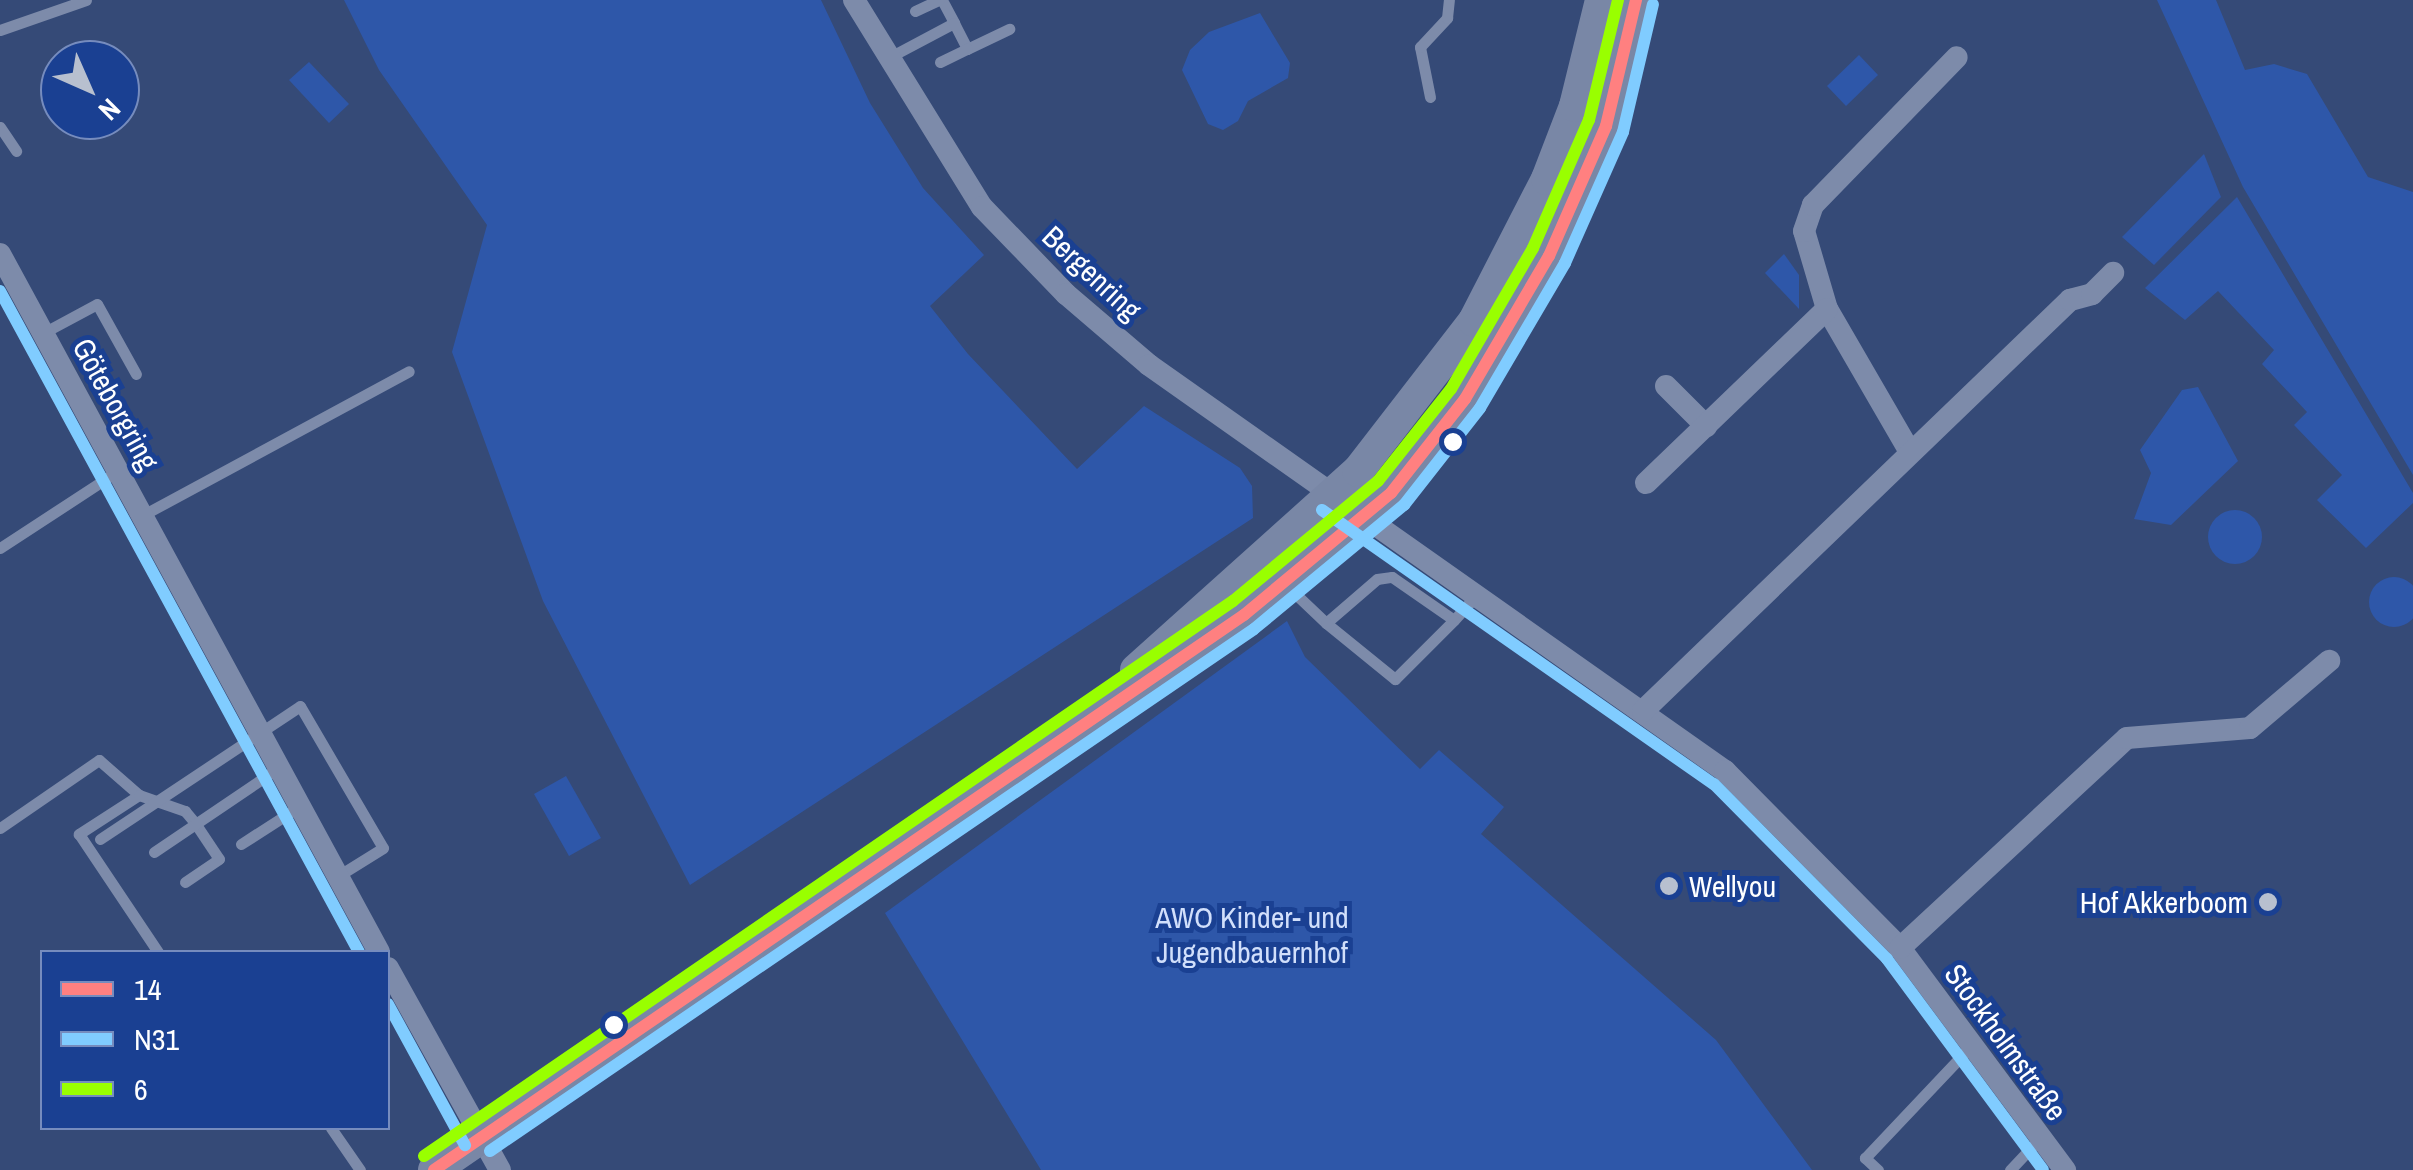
<!DOCTYPE html>
<meta charset="utf-8">
<style>
body{margin:0}
#map{position:relative;width:2413px;height:1170px;overflow:hidden;background:#354a77;font-family:"Archivo Narrow",sans-serif}
div>[style]{position:absolute}
.green>*{inset:0;background:#2e57a9}
.round{border-radius:50%}
.service>*{height:11px;margin:-5.5px;padding:0 5.5px;transform-origin:5.5px;border-radius:5.5px;background:#7d8baa}
.minor>*{height:22px;margin:-11px;padding:0 11px;transform-origin:11px;border-radius:11px;background:#7d8baa}
.secondary>*{height:32px;margin:-16px;padding:0 16px;transform-origin:16px;border-radius:16px;background:#7987a6}
.bus-1>*{height:12px;margin:-6px;padding:0 6px;transform-origin:6px;border-radius:6px;background:#ff8080}
.bus-2>*{height:12px;margin:-6px;padding:0 6px;transform-origin:6px;border-radius:6px;background:#80ccff}
.bus-3>*{height:12px;margin:-6px;padding:0 6px;transform-origin:6px;border-radius:6px;background:#9f0}
.dots>*{width:28px;height:28px;translate:-50% -50%;box-sizing:border-box;border:5px solid #1a4092;border-radius:50%}
span{translate:-50% -50%;white-space:nowrap;text-align:center;line-height:1.15;-webkit-text-stroke:10px #1a4092;paint-order:stroke}
.street-label{font-size:30px;color:#fff}
.poi-label{font-size:30px;color:#fff}
.left{translate:0 -50%;text-align:left}
.right{translate:-100% -50%;text-align:right}
.park-label{font-size:30px;color:#d1dffb}
.legend{position:absolute;left:40px;top:950px;width:350px;height:180px;box-sizing:border-box;background:#1a4092;border:2px solid #768cbe;margin:0;padding:12px 18px;list-style:none;font-size:30px;color:#fff}
.legend li{display:flex;align-items:center;gap:20px;height:50px}
.legend b{width:50px;border:2px solid #768cbe}
.north{position:absolute;left:40px;top:40px;width:100px;height:100px;box-sizing:border-box;background:#1a4092;border:2px solid #768cbe;border-radius:50%;rotate:135deg;font-size:28px;font-weight:700;line-height:40px;text-align:center;color:#fff}
.north::after{content:'';display:block;margin:auto;width:35px;height:45px;background:#b8c0cf;clip-path:polygon(50% 0,100% 100%,50% 72%,0 100%)}
</style>
<div id="map">
<div class="green">
<div style="clip-path:polygon(344px 0,821px 0,870px 103px,923px 188px,984px 255px,930px 306px,968px 354px,1077px 469px,1144px 406px,1240px 468px,1252px 486px,1253px 518px,690px 885px,543px 601px,452px 352px,487px 225px,379px 70px)"></div>
<div style="clip-path:polygon(2157px 0,2216px 0,2245px 70px,2274px 64px,2307px 74px,2368px 177px,2413px 192px,2413px 475px,2243px 187px)"></div>
<div style="clip-path:polygon(1260px 13px,1290px 63px,1288px 78px,1248px 101px,1238px 121px,1223px 130px,1208px 124px,1182px 70px,1190px 50px,1209px 32px)"></div>
<div style="clip-path:polygon(1859px 55px,1878px 75px,1846px 106px,1827px 86px)"></div>
<div style="clip-path:polygon(309px 62px,349px 104px,329px 123px,289px 80px)"></div>
<div style="clip-path:polygon(2204px 154px,2221px 197px,2154px 265px,2122px 237px)"></div>
<div style="clip-path:polygon(2237px 197px,2413px 493px,2413px 503px,2366px 548px,2317px 500px,2342px 475px,2294px 425px,2307px 412px,2262px 364px,2274px 350px,2218px 291px,2185px 320px,2145px 288px)"></div>
<div style="clip-path:polygon(1784px 254px,1799px 275px,1799px 309px,1765px 273px)"></div>
<div style="clip-path:polygon(2198px 387px,2238px 461px,2171px 525px,2134px 519px,2151px 473px,2140px 450px,2182px 390px)"></div>
<div class="round" style="left:2208px;top:510px;width:54px;height:54px"></div>
<div class="round" style="left:2369px;top:577px;width:50px;height:50px"></div>
<div style="clip-path:polygon(1287px 621px,1305px 657px,1420px 769px,1439px 750px,1504px 807px,1481px 834px,1716px 1040px,1812px 1170px,1041px 1170px,885px 913px)"></div>
<div style="clip-path:polygon(566px 776px,601px 838px,569px 856px,534px 794px)"></div>
</div>
<div class="service">
<div style="left:942px;top:0;width:26px;rotate:62deg"></div>
<div style="left:915px;top:11px;width:26px;rotate:-25deg"></div>
<div style="left:0;top:30px;width:91px;rotate:-19.2deg"></div>
<div style="left:886px;top:59px;width:77px;rotate:-27.9deg"></div>
<div style="left:954px;top:23px;width:29px;rotate:63deg"></div>
<div style="left:967px;top:49px;width:47px;rotate:-25.5deg"></div>
<div style="left:940px;top:62px;width:30px;rotate:-26deg"></div>
<div style="left:1430px;top:97px;width:51px;rotate:-101.3deg"></div>
<div style="left:1420px;top:47px;width:40px;rotate:-47deg"></div>
<div style="left:1447px;top:18px;width:18px;rotate:-84deg"></div>
<div style="left:0;top:127px;width:29px;rotate:56deg"></div>
<div style="left:43px;top:333px;width:61px;rotate:-28.2deg"></div>
<div style="left:97px;top:304px;width:80px;rotate:60.9deg"></div>
<div style="left:143px;top:515px;width:302px;rotate:-28.4deg"></div>
<div style="left:0;top:548px;width:142px;rotate:-33.2deg"></div>
<div style="left:1285px;top:584px;width:57px;rotate:43.6deg"></div>
<div style="left:1326px;top:623px;width:67px;rotate:-40.8deg"></div>
<div style="left:1377px;top:579px;width:15px;rotate:-8deg"></div>
<div style="left:1392px;top:577px;width:75px;rotate:34.7deg"></div>
<div style="left:1454px;top:620px;width:31px;rotate:-48deg"></div>
<div style="left:1326px;top:623px;width:89px;rotate:39.1deg"></div>
<div style="left:1395px;top:679px;width:83px;rotate:-45deg"></div>
<div style="left:139px;top:795px;width:72px;rotate:147deg"></div>
<div style="left:79px;top:834px;width:142px;rotate:56.2deg"></div>
<div style="left:0;top:828px;width:120px;rotate:-34.5deg"></div>
<div style="left:99px;top:760px;width:53px;rotate:41.2deg"></div>
<div style="left:139px;top:795px;width:49px;rotate:19.2deg"></div>
<div style="left:185px;top:811px;width:16px;rotate:50deg"></div>
<div style="left:195px;top:823px;width:43px;rotate:56.3deg"></div>
<div style="left:219px;top:859px;width:41px;rotate:145.9deg"></div>
<div style="left:100px;top:839px;width:240px;rotate:-33.6deg"></div>
<div style="left:300px;top:706px;width:164px;rotate:59.7deg"></div>
<div style="left:383px;top:848px;width:53px;rotate:148.1deg"></div>
<div style="left:241px;top:844px;width:70px;rotate:-32.8deg"></div>
<div style="left:154px;top:852px;width:150px;rotate:-34.1deg"></div>
<div style="left:331px;top:1128px;width:51px;rotate:55.4deg"></div>
<div style="left:1878px;top:1170px;width:18px;rotate:-137deg"></div>
<div style="left:1865px;top:1158px;width:154px;rotate:-46.6deg"></div>
<div style="left:2010px;top:1170px;width:44px;rotate:-46.8deg"></div>
</div>
<div class="minor">
<div style="left:854px;top:0;width:243px;rotate:58.3deg"></div>
<div style="left:982px;top:207px;width:121px;rotate:46deg"></div>
<div style="left:1066px;top:294px;width:109px;rotate:40.5deg"></div>
<div style="left:1149px;top:365px;width:705px;rotate:35.18deg"></div>
<div style="left:1725px;top:771px;width:249px;rotate:45.3deg"></div>
<div style="left:1900px;top:948px;width:277px;rotate:53.4deg"></div>
<div style="left:0;top:254px;width:794px;rotate:61.5deg"></div>
<div style="left:1666px;top:386px;width:57px;rotate:45deg"></div>
<div style="left:1910px;top:452px;width:165px;rotate:-120.1deg"></div>
<div style="left:1827px;top:309px;width:81px;rotate:-106.4deg"></div>
<div style="left:1804px;top:231px;width:28px;rotate:-71deg"></div>
<div style="left:1813px;top:205px;width:206px;rotate:-45.8deg"></div>
<div style="left:1646px;top:483px;width:251px;rotate:-43.9deg"></div>
<div style="left:1643px;top:711px;width:593px;rotate:-43.91deg"></div>
<div style="left:2070px;top:300px;width:23px;rotate:-15deg"></div>
<div style="left:2092px;top:294px;width:30px;rotate:-45deg"></div>
<div style="left:1900px;top:948px;width:309px;rotate:-42.8deg"></div>
<div style="left:2127px;top:738px;width:123px;rotate:-4.6deg"></div>
<div style="left:2250px;top:728px;width:104px;rotate:-40.3deg"></div>
<div style="left:388px;top:968px;width:231px;rotate:61deg"></div>
</div>
<div class="secondary">
<div style="left:1136px;top:670px;width:298px;rotate:-41.9deg"></div>
<div style="left:1358px;top:471px;width:190px;rotate:-52.3deg"></div>
<div style="left:1474px;top:321px;width:160px;rotate:-62.8deg"></div>
<div style="left:1547px;top:179px;width:78px;rotate:-69deg"></div>
<div style="left:1575px;top:106px;width:109px;rotate:-76.2deg"></div>
<div style="left:434px;top:1170px;width:982px;rotate:-34.42deg"></div>
<div style="left:1244px;top:615px;width:191px;rotate:-39.7deg"></div>
<div style="left:1391px;top:493px;width:120px;rotate:-51.8deg"></div>
<div style="left:1465px;top:399px;width:166px;rotate:-59.6deg"></div>
<div style="left:1549px;top:256px;width:142px;rotate:-66.3deg"></div>
<div style="left:1606px;top:126px;width:130px;rotate:-76.6deg"></div>
</div>
<div class="bus-1">
<div style="left:434px;top:1170px;width:982px;rotate:-34.42deg"></div>
<div style="left:1244px;top:615px;width:191px;rotate:-39.7deg"></div>
<div style="left:1391px;top:493px;width:120px;rotate:-51.8deg"></div>
<div style="left:1465px;top:399px;width:166px;rotate:-59.6deg"></div>
<div style="left:1549px;top:256px;width:142px;rotate:-66.3deg"></div>
<div style="left:1606px;top:126px;width:130px;rotate:-76.6deg"></div>
</div>
<div class="bus-2">
<div style="left:0;top:291px;width:752px;rotate:61.49deg"></div>
<div style="left:1322px;top:510px;width:478px;rotate:35deg"></div>
<div style="left:1714px;top:784px;width:246px;rotate:45.3deg"></div>
<div style="left:1887px;top:959px;width:262px;rotate:53.5deg"></div>
<div style="left:388px;top:1004px;width:161px;rotate:61.4deg"></div>
<div style="left:490px;top:1151px;width:925px;rotate:-34.34deg"></div>
<div style="left:1254px;top:629px;width:195px;rotate:-39.6deg"></div>
<div style="left:1404px;top:505px;width:123px;rotate:-51.9deg"></div>
<div style="left:1480px;top:408px;width:168px;rotate:-59.6deg"></div>
<div style="left:1565px;top:263px;width:143px;rotate:-66.1deg"></div>
<div style="left:1623px;top:132px;width:131px;rotate:-76.8deg"></div>
</div>
<div class="bus-3">
<div style="left:424px;top:1156px;width:981px;rotate:-34.45deg"></div>
<div style="left:1233px;top:601px;width:188px;rotate:-39.6deg"></div>
<div style="left:1378px;top:481px;width:117px;rotate:-51.6deg"></div>
<div style="left:1451px;top:389px;width:163px;rotate:-59.8deg"></div>
<div style="left:1533px;top:248px;width:140px;rotate:-66.4deg"></div>
<div style="left:1589px;top:120px;width:123px;rotate:-76.4deg"></div>
</div>
<div class="dots">
<div style="left:1453px;top:442px;background:#fff"></div>
<div style="left:1669px;top:886px;background:#b8c0cf"></div>
<div style="left:2268px;top:902px;background:#b8c0cf"></div>
<div style="left:614px;top:1025px;background:#fff"></div>
</div>
<div class="street-label">
<span style="left:1092px;top:273px;rotate:43deg">Bergenring</span>
<span style="left:116px;top:404px;rotate:61deg">Göteborgring</span>
<span style="left:2006px;top:1042px;rotate:54deg">Stockholmstraße</span>
</div>
<div class="poi-label">
<span class="left" style="left:1689px;top:886px">Wellyou</span>
<span class="right" style="left:2248px;top:902px">Hof Akkerboom</span>
</div>
<div class="park-label">
<span style="left:1252px;top:934px">AWO Kinder- und<br>Jugendbauernhof</span>
</div>
<ul class="legend">
<li><b style="height:12px;background:#ff8080"></b>14</li>
<li><b style="height:12px;background:#80ccff"></b>N31</li>
<li><b style="height:12px;background:#9f0"></b>6</li>
</ul>
<div class="north">N</div>
</div>
